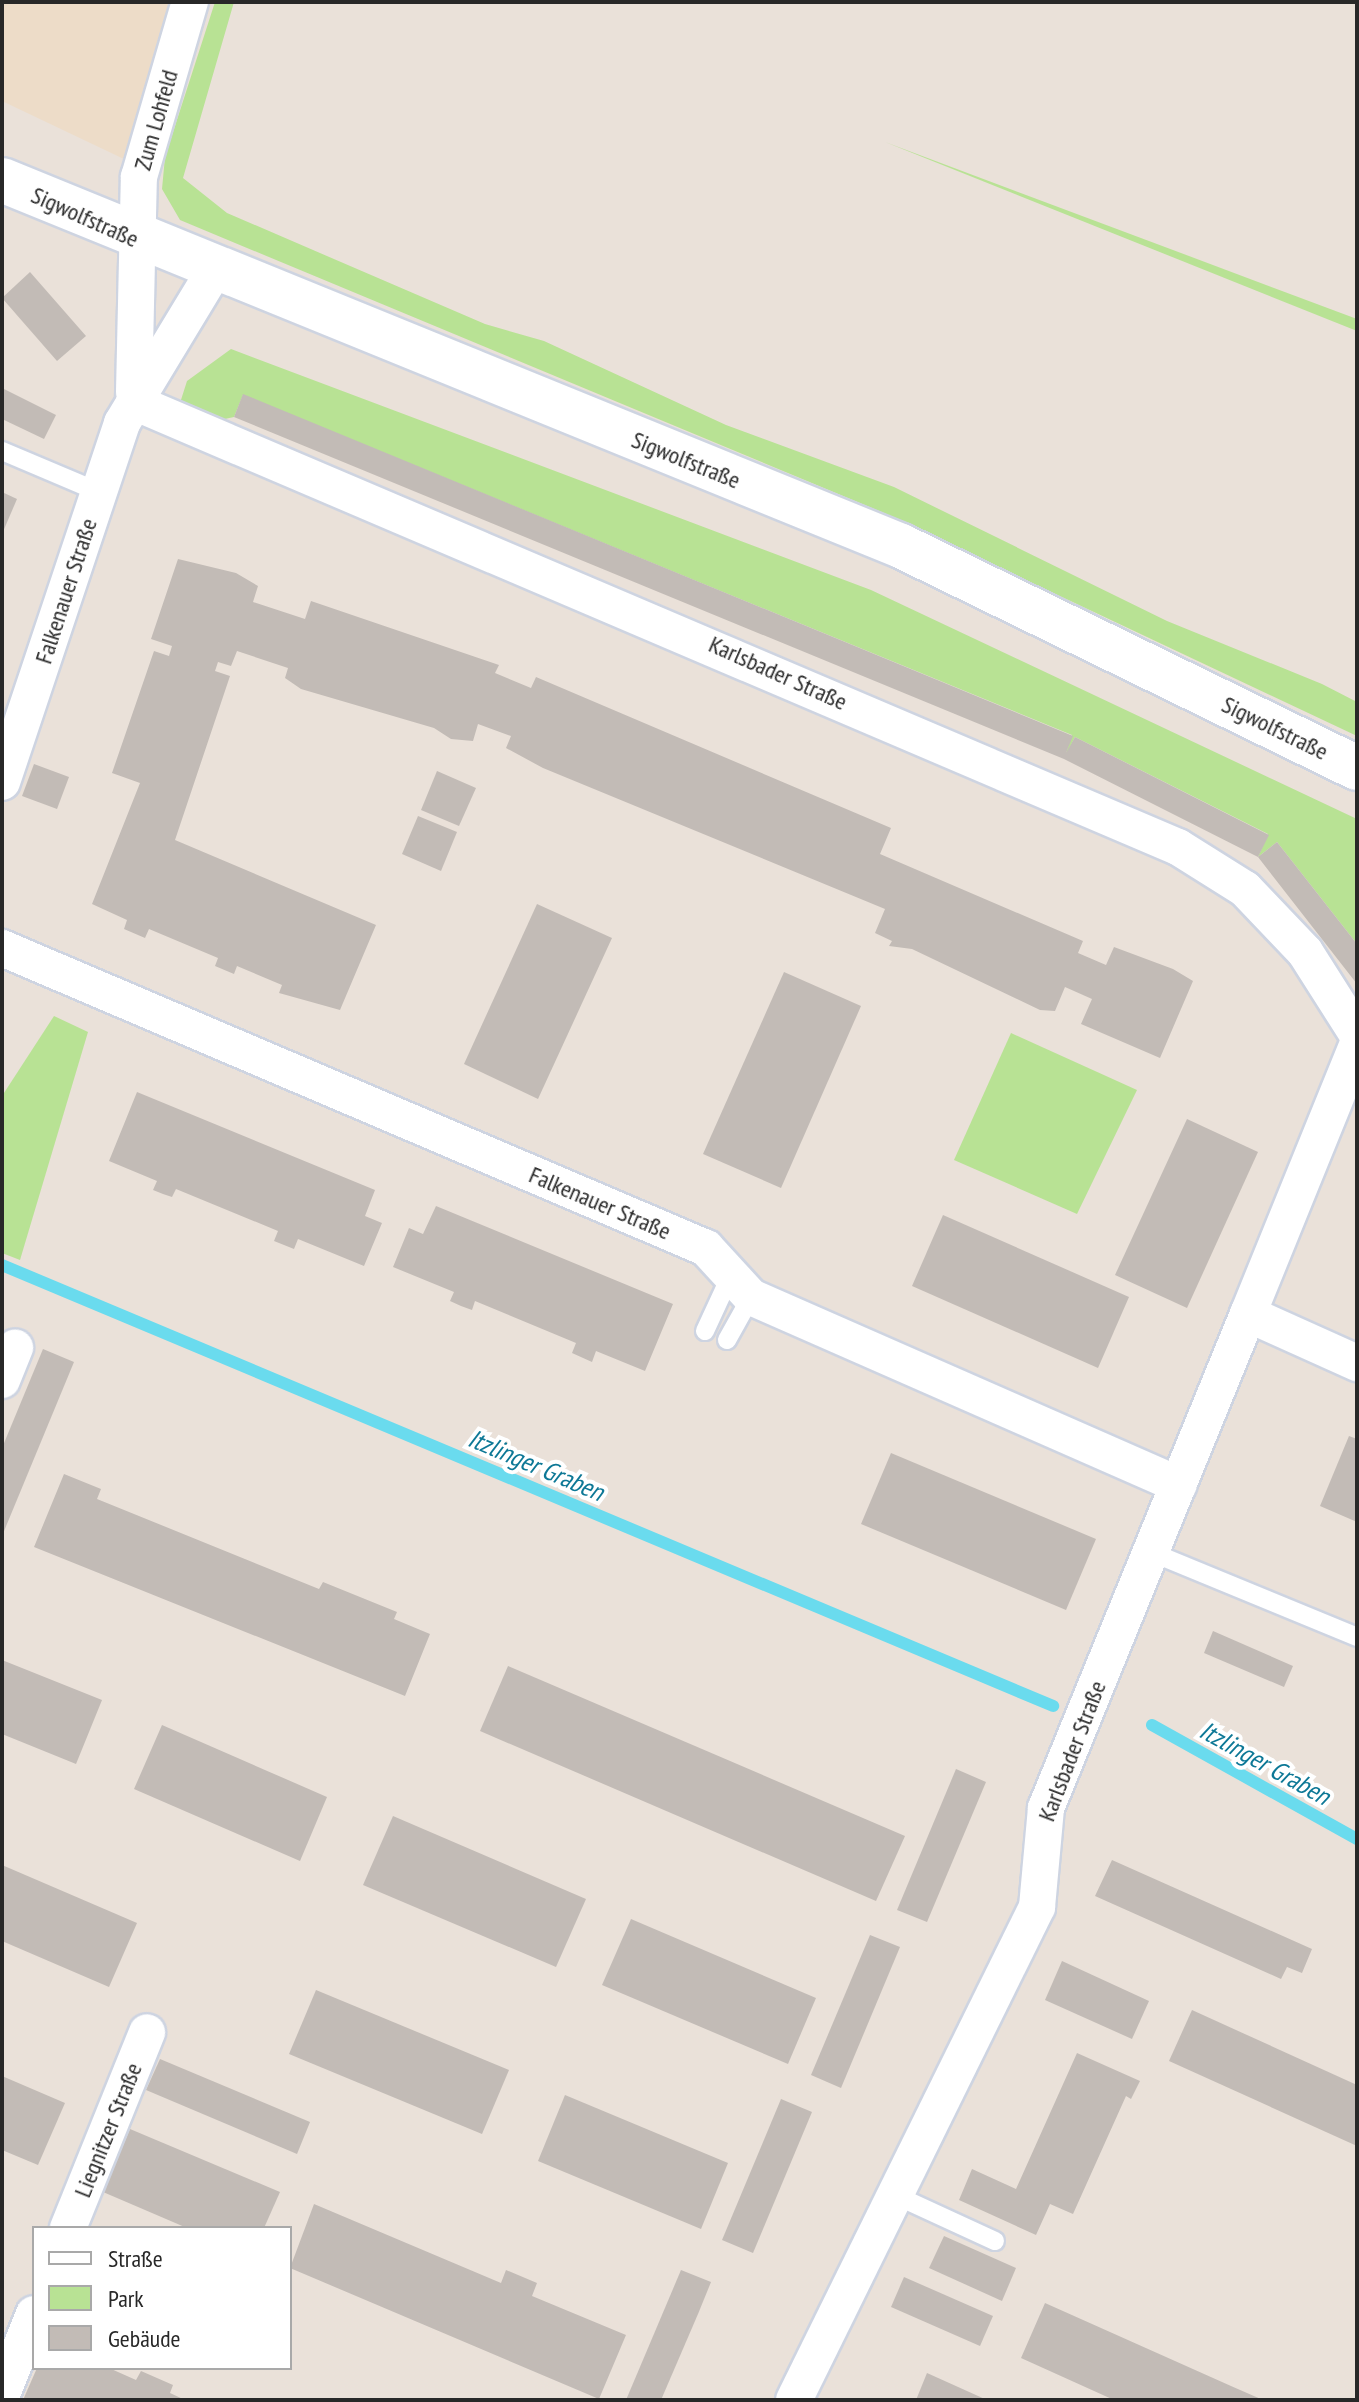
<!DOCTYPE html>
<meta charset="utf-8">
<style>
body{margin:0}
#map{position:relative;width:1359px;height:2402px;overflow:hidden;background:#eae1d9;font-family:"PT Sans Narrow",sans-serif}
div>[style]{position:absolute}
.education>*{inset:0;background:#eddcc8}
.green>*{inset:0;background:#b8e294}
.stream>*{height:12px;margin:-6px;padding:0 6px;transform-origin:6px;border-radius:6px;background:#6adbee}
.building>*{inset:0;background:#c2bbb6}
.roads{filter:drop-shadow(2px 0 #ced4e1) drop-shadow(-2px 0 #ced4e1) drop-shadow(0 2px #ced4e1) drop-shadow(0 -2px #ced4e1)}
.service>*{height:18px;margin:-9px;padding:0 9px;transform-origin:9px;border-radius:9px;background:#fff}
.minor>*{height:36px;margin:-18px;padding:0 18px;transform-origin:18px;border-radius:18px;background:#fff}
.tertiary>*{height:44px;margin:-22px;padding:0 22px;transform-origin:22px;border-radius:22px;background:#fff}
span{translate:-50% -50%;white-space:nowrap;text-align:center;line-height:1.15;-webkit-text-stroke:8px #fff;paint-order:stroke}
.street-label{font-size:24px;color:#282828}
.water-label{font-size:26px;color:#0d7896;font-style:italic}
.frame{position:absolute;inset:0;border:4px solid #282828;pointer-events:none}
.legend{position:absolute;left:32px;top:2226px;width:260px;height:144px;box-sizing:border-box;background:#fff;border:2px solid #a9a9a9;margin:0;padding:10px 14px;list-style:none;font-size:24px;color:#282828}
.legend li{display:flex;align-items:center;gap:16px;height:40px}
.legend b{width:40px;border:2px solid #a9a9a9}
</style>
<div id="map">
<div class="education">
<div style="clip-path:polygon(2px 2px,181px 2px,126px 160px,2px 101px)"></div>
</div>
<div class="green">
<div style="clip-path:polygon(215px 2px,234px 2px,183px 178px,227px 213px,485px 324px,544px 341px,726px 425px,894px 487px,1167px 621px,1322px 684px,1357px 702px,1357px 736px,884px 513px,180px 220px,162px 189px,165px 157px)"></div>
<div style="clip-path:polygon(885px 142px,1357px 319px,1357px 331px)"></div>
<div style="clip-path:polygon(231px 349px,871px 590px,1357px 819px,1357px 944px,1277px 842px,1258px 857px,1268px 834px,1075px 737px,1064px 759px,1072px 735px,243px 395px,234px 417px,206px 423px,180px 403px,187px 381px)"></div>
<div style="clip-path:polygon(54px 1016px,88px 1032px,20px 1260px,2px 1253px,2px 1096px)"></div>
<div style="clip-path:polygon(1011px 1033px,1137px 1090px,1077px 1214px,954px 1160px)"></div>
</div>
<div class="stream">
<div style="left:2px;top:1265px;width:1140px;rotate:22.76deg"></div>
<div style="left:1152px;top:1725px;width:235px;rotate:29.1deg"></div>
</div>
<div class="building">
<div style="clip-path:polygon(30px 272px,86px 336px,57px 361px,2px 298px)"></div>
<div style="clip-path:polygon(2px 388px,56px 415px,44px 439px,2px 419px)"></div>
<div style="clip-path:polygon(243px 394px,1073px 736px,1066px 753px,1075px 737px,1269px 835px,1258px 857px,1277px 842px,1357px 944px,1357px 984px,1258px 857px,1064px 759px,234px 417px)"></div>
<div style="clip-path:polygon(2px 492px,17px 499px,2px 534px)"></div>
<div style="clip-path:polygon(178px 559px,236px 573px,258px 586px,253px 602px,305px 619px,311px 601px,499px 665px,495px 673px,531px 688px,536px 677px,891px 828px,880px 854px,1083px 941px,1078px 953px,1106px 965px,1114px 947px,1173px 969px,1193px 981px,1160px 1058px,1081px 1024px,1092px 999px,1065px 987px,1055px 1011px,1040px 1010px,912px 949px,889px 946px,892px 941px,875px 933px,885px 909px,543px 768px,506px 748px,511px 736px,478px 724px,473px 741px,451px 739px,434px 728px,301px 689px,285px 678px,288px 668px,237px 651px,231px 666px,218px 662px,215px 671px,230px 676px,175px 840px,376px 925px,340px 1010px,279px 993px,282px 985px,237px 966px,234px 974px,215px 966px,218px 958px,149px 929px,145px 938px,124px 929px,127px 920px,92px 904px,140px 783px,112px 773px,154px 651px,169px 656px,172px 646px,151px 639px)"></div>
<div style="clip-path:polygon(34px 764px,69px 777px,57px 809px,22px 796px)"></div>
<div style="clip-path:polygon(437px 771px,476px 788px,459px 826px,421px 810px)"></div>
<div style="clip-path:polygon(418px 816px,457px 832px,441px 871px,402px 854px)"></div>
<div style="clip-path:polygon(537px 904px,612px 938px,538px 1099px,464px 1064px)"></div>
<div style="clip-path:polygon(784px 972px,861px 1006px,781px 1188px,703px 1154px)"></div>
<div style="clip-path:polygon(137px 1092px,375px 1190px,365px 1216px,382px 1223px,364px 1266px,298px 1239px,294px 1249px,274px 1241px,278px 1231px,176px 1189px,172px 1197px,163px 1194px,153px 1190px,157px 1181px,109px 1161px)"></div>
<div style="clip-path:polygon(1187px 1119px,1258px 1152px,1187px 1308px,1115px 1275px)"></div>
<div style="clip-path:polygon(436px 1206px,673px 1304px,645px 1371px,596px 1351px,592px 1362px,572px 1353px,576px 1343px,475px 1301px,472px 1310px,461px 1306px,450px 1301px,454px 1292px,393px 1267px,409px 1228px,423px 1234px)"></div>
<div style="clip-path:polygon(943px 1215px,1129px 1297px,1098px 1368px,912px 1286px)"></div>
<div style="clip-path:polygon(43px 1349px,74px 1362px,2px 1536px,2px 1448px)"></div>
<div style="clip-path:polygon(1349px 1436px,1357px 1439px,1357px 1522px,1320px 1506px)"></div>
<div style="clip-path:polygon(891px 1453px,1096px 1539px,1066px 1610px,861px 1524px)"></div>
<div style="clip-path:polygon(64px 1474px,101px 1489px,97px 1499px,319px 1589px,323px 1582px,397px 1612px,394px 1619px,430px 1634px,405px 1696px,34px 1547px)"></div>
<div style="clip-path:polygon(1213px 1631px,1293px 1666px,1284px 1687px,1204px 1653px)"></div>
<div style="clip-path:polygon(2px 1660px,102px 1700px,76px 1764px,2px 1734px)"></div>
<div style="clip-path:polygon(508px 1666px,905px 1836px,876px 1901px,480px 1731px)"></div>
<div style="clip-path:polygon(162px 1725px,327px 1797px,300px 1861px,134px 1789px)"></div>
<div style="clip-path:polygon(956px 1769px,986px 1782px,927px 1922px,897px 1910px)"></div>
<div style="clip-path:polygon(393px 1816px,586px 1899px,556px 1967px,363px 1885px)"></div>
<div style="clip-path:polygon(1112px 1860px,1312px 1949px,1302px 1973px,1287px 1967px,1281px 1979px,1095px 1896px)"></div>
<div style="clip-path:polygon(2px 1865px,137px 1923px,109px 1987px,2px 1941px)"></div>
<div style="clip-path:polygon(631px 1919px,816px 1998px,788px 2064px,602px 1985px)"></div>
<div style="clip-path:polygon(870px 1935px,900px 1947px,841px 2088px,811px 2075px)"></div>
<div style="clip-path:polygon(1062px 1961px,1149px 2001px,1132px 2039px,1045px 2000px)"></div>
<div style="clip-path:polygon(316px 1990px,509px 2070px,482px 2134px,289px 2054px)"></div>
<div style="clip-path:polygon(1192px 2010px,1357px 2085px,1357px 2146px,1169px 2061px)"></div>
<div style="clip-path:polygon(1077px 2053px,1140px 2081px,1131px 2099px,1126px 2096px,1073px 2214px,1050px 2204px,1036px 2235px,959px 2200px,972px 2169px,1016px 2189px)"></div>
<div style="clip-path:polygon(160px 2059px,310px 2122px,297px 2154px,146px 2090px)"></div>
<div style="clip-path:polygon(2px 2076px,65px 2103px,38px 2165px,2px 2150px)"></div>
<div style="clip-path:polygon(565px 2095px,728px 2163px,701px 2229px,538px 2161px)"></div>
<div style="clip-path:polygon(781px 2099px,812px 2112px,753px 2253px,722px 2240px)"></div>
<div style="clip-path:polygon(130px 2129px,280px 2192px,264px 2228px,187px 2228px,103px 2192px)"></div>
<div style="clip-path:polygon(314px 2204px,501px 2283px,506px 2270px,537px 2283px,532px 2296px,626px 2335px,599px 2399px,290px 2268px)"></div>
<div style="clip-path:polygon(944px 2236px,1016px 2268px,1002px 2301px,929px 2268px)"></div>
<div style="clip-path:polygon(681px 2270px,711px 2282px,698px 2314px,661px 2400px,626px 2400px)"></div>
<div style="clip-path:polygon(904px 2277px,993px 2316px,980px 2346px,891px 2307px)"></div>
<div style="clip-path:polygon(1045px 2303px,1231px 2386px,1263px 2400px,1114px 2400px,1021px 2358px)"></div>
<div style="clip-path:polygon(37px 2368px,109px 2368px,136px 2380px,141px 2371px,173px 2385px,170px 2393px,185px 2400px,23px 2400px)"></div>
<div style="clip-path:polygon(927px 2373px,987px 2400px,916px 2400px)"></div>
</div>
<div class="roads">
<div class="service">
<div style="left:2px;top:451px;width:105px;rotate:22.9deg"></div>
<div style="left:705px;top:1331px;width:57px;rotate:-65.2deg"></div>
<div style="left:727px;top:1340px;width:49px;rotate:-60.8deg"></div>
<div style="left:1151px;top:1552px;width:223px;rotate:22.4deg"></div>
<div style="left:895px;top:2195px;width:110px;rotate:24.7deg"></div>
</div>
<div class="minor">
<div style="left:134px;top:392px;width:215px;rotate:-88.7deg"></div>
<div style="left:139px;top:177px;width:182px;rotate:-73.8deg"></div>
<div style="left:134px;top:402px;width:1135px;rotate:23.09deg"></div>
<div style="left:1178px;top:847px;width:79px;rotate:32.1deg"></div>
<div style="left:1245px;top:889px;width:87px;rotate:46.4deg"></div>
<div style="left:1305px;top:952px;width:97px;rotate:57.6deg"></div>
<div style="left:2px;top:782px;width:379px;rotate:-71.5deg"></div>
<div style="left:122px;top:423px;width:178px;rotate:-58.8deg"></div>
<div style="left:2px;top:948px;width:765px;rotate:23.08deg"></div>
<div style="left:706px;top:1248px;width:67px;rotate:47.4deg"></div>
<div style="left:751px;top:1297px;width:467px;rotate:23.7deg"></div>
<div style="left:1248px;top:1314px;width:289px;rotate:-67.9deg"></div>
<div style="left:2px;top:1380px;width:35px;rotate:-68deg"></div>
<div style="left:68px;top:2228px;width:211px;rotate:-68deg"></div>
<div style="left:2px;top:2394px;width:86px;rotate:-68.2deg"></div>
<div style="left:794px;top:2400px;width:550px;rotate:-63.76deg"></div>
<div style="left:1037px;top:1907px;width:99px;rotate:-84.8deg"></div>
<div style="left:1046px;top:1808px;width:534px;rotate:-67.76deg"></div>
<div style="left:1248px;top:1314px;width:120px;rotate:24.2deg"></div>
</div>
<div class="tertiary">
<div style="left:2px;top:180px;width:971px;rotate:22.15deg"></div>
<div style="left:901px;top:546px;width:507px;rotate:25.96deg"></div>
</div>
</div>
<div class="street-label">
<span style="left:156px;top:120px;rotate:-74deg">Zum Lohfeld</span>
<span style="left:85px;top:217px;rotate:24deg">Sigwolfstraße</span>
<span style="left:686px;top:460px;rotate:22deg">Sigwolfstraße</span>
<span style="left:66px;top:591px;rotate:-72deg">Falkenauer Straße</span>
<span style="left:778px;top:673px;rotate:24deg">Karlsbader Straße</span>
<span style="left:1275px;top:728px;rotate:26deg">Sigwolfstraße</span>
<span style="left:600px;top:1203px;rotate:23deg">Falkenauer Straße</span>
<span style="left:1072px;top:1751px;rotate:-69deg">Karlsbader Straße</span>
<span style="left:108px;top:2130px;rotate:-68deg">Liegnitzer Straße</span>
</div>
<div class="water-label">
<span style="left:536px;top:1465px;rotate:23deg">Itzlinger Graben</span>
<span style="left:1265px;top:1763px;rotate:29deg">Itzlinger Graben</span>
</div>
<div class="frame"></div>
<ul class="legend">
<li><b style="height:10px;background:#fff"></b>Straße</li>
<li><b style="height:22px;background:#b8e294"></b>Park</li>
<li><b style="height:22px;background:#c2bbb6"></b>Gebäude</li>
</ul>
</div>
